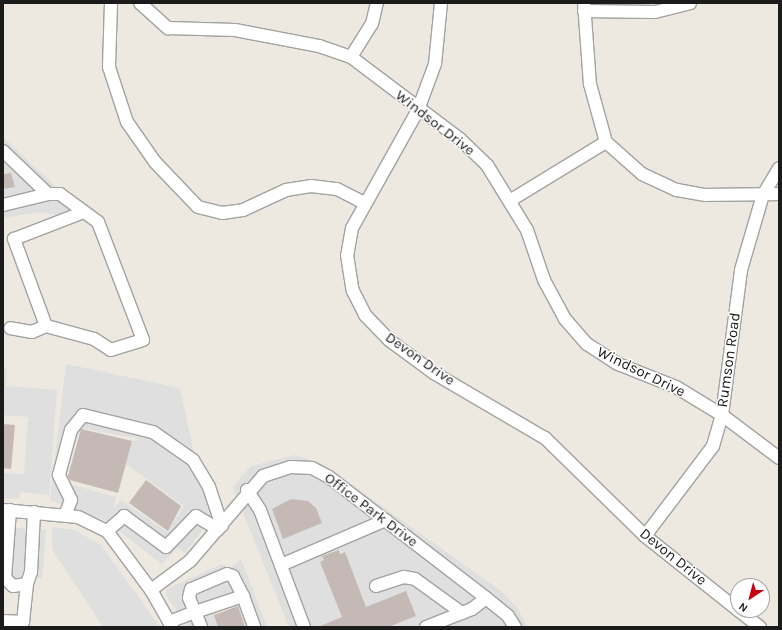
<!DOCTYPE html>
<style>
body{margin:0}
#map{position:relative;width:782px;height:630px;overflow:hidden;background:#ede8e0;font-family:Karla,sans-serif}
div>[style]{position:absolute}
.parking>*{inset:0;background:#dfdfdf}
.building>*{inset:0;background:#c4b9b4}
.roads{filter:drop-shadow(1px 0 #a2a2a2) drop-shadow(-1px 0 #a2a2a2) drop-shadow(0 1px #a2a2a2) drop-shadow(0 -1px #a2a2a2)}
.minor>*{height:12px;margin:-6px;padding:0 6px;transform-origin:6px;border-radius:6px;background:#fff}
span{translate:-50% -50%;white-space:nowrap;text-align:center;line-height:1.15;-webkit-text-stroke:3px #fff;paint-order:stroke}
.street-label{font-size:15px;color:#1b1b1b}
.frame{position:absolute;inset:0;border:4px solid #1b1b1b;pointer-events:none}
.north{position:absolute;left:730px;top:578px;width:40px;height:40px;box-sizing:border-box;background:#fff;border:1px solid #a4a4a4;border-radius:50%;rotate:216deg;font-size:11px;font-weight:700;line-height:16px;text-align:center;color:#1b1b1b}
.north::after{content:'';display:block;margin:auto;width:14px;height:18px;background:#c6000f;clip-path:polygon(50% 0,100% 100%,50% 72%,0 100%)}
</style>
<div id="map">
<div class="parking">
<div style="clip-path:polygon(3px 137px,53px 184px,79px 206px,64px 216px,39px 212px,3px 218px,3px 190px,15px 187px,11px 173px,5px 174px,3px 167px)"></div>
<div style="clip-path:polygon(evenodd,66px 364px,180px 388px,200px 481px,214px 515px,185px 553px,177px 548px,162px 564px,106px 521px,50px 500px,66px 364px,80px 428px,140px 439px,132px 441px,126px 464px,184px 506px,167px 532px,121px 500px,113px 510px,116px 497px,69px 484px,65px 478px,80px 428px)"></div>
<div style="clip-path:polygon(3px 369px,7px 369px,6px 386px,57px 390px,49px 495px,20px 492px,19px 499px,3px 498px,3px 473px,24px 474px,28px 417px,3px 415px)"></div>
<div style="clip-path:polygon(295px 455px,321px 463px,501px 591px,517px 607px,527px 627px,388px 627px,366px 607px,345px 552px,339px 550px,323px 556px,342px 617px,319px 627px,289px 627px,233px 487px,251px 466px)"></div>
<div style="clip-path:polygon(3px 527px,46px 530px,42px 578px,3px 578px)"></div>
<div style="clip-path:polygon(52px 527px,74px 530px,101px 545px,160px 627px,103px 627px,52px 549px)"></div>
<div style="clip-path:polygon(241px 559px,267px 627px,245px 627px,238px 606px,232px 608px,230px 605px,214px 615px,218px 627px,188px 627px,166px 595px,167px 589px,222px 564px,230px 569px)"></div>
</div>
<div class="building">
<div style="clip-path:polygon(11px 173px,15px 187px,3px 189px,3px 174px)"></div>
<div style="clip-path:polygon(3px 424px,15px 425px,11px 469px,3px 468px)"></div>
<div style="clip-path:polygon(81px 429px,132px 441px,118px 493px,70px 480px,68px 476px)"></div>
<div style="clip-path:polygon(146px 480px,181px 506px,168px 531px,129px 503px)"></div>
<div style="clip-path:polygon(291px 499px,308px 501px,316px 508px,322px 523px,283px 539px,272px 509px)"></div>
<div style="clip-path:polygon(339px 550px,340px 554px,345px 552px,366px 607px,406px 591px,416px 616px,388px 627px,318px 627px,342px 617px,320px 562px,324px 560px,322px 556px)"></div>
<div style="clip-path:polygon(238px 606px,245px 627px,218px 627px,214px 615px)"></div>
</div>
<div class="roads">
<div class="minor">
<div style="left:111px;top:3px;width:64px;rotate:91.8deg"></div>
<div style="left:109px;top:67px;width:58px;rotate:71.9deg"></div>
<div style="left:127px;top:122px;width:49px;rotate:55deg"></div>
<div style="left:155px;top:162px;width:62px;rotate:46.3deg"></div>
<div style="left:198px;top:207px;width:25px;rotate:14deg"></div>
<div style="left:222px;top:213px;width:21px;rotate:-8deg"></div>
<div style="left:243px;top:210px;width:47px;rotate:-24.9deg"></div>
<div style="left:286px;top:190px;width:25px;rotate:-9deg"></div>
<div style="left:311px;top:186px;width:26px;rotate:7deg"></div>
<div style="left:337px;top:189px;width:31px;rotate:27deg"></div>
<div style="left:140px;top:3px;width:38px;rotate:42deg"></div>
<div style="left:168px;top:28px;width:67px;rotate:1.7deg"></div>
<div style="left:235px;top:30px;width:86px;rotate:10.8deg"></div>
<div style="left:319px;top:46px;width:34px;rotate:19deg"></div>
<div style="left:351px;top:57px;width:136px;rotate:37deg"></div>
<div style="left:460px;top:139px;width:37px;rotate:44deg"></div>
<div style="left:487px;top:165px;width:76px;rotate:58.4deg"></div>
<div style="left:527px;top:230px;width:53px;rotate:71.2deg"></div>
<div style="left:544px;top:280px;width:44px;rotate:61.7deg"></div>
<div style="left:565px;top:319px;width:33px;rotate:49deg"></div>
<div style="left:587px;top:344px;width:37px;rotate:33deg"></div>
<div style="left:618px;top:364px;width:62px;rotate:21.6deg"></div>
<div style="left:676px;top:387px;width:54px;rotate:31.3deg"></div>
<div style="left:722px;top:415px;width:71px;rotate:37deg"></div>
<div style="left:441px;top:3px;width:61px;rotate:95.6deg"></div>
<div style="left:435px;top:64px;width:49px;rotate:110.3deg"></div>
<div style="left:418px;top:110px;width:135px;rotate:119.2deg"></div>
<div style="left:352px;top:228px;width:27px;rotate:100deg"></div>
<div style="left:347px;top:255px;width:36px;rotate:81deg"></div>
<div style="left:353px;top:291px;width:27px;rotate:63deg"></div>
<div style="left:365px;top:315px;width:35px;rotate:46deg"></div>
<div style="left:389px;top:340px;width:56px;rotate:36.3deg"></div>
<div style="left:434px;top:373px;width:129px;rotate:30.4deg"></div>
<div style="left:545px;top:438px;width:140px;rotate:44.4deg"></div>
<div style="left:645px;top:536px;width:119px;rotate:38.5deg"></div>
<div style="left:584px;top:3px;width:81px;rotate:85.8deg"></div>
<div style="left:590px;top:84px;width:60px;rotate:74.6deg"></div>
<div style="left:606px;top:142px;width:48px;rotate:41.6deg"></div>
<div style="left:642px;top:174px;width:38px;rotate:25deg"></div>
<div style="left:677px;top:190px;width:29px;rotate:10deg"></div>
<div style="left:706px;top:195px;width:73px;rotate:-0.8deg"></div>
<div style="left:584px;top:11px;width:71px;rotate:0.8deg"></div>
<div style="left:655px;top:12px;width:36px;rotate:-14deg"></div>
<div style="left:351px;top:57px;width:39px;rotate:-58deg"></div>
<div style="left:372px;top:24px;width:22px;rotate:-77deg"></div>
<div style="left:3px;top:151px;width:62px;rotate:43.7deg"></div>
<div style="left:511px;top:200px;width:111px;rotate:-31.4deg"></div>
<div style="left:3px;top:205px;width:46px;rotate:-13.7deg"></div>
<div style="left:48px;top:194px;width:12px"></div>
<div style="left:60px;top:194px;width:47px;rotate:36.4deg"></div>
<div style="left:98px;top:222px;width:126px;rotate:69.1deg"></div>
<div style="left:143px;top:340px;width:34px;rotate:163deg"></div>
<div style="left:111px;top:350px;width:20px;rotate:-147deg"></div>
<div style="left:94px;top:339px;width:50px;rotate:-164.8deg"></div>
<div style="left:46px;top:326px;width:15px;rotate:157deg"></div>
<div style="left:32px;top:332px;width:22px;rotate:-170deg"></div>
<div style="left:46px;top:326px;width:93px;rotate:-110.2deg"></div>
<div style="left:14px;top:239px;width:75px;rotate:-21.1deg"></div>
<div style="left:247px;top:490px;width:24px;rotate:57deg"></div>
<div style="left:260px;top:510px;width:125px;rotate:69.4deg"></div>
<div style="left:3px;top:510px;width:75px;rotate:5.3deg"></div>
<div style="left:78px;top:517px;width:32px;rotate:26deg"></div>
<div style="left:107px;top:531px;width:74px;rotate:53.3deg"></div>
<div style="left:151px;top:590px;width:43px;rotate:60.4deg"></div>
<div style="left:10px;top:510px;width:68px;rotate:94.2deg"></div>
<div style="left:5px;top:578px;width:11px;rotate:45deg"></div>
<div style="left:13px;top:586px;width:14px;rotate:-8deg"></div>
<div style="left:27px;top:584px;width:13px;rotate:-72deg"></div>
<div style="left:31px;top:572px;width:60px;rotate:-87.1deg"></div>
<div style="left:65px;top:515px;width:16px;rotate:-68deg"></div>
<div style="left:71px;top:500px;width:28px;rotate:-116deg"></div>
<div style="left:59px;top:475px;width:47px;rotate:-75.1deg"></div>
<div style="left:71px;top:430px;width:19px;rotate:-51deg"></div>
<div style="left:83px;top:415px;width:72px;rotate:13.7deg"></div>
<div style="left:153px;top:432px;width:49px;rotate:35deg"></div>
<div style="left:193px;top:460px;width:31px;rotate:59deg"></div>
<div style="left:209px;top:487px;width:41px;rotate:71.6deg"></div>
<div style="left:107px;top:531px;width:23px;rotate:-41deg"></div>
<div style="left:124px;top:516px;width:52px;rotate:36.4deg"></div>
<div style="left:166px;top:547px;width:43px;rotate:-45.9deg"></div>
<div style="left:196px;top:516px;width:26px;rotate:31deg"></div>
<div style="left:645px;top:536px;width:113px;rotate:-52.9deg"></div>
<div style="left:713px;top:446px;width:32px;rotate:-74deg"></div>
<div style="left:722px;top:415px;width:146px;rotate:-82.5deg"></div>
<div style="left:741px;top:270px;width:78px;rotate:-73.7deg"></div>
<div style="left:763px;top:195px;width:31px;rotate:-59deg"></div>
<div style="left:281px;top:565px;width:114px;rotate:-23.2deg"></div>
<div style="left:376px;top:586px;width:29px;rotate:-18deg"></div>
<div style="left:404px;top:577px;width:11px;rotate:10deg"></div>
<div style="left:415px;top:579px;width:58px;rotate:35.9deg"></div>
<div style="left:151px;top:590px;width:49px;rotate:-36.6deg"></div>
<div style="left:190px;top:561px;width:112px;rotate:-49.3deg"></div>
<div style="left:263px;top:476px;width:29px;rotate:-18deg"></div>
<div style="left:291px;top:467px;width:21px;rotate:3deg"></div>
<div style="left:312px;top:468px;width:19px;rotate:28deg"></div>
<div style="left:329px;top:477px;width:198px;rotate:37.6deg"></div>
<div style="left:486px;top:598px;width:28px;rotate:39deg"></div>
<div style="left:508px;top:616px;width:13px;rotate:58deg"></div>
<div style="left:243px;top:596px;width:33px;rotate:70deg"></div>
<div style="left:738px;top:610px;width:28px;rotate:38deg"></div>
<div style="left:3px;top:621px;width:20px;rotate:3deg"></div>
<div style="left:23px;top:622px;width:38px;rotate:-84deg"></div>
<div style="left:169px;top:622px;width:28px;rotate:-21deg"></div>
<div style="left:195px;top:612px;width:51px;rotate:-18.4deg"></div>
<div style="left:243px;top:596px;width:22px;rotate:-117deg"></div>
<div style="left:233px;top:576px;width:6px;rotate:-162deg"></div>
<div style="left:227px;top:574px;width:39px;rotate:157deg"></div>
<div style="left:191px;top:589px;width:9px;rotate:103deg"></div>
<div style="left:189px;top:598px;width:15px;rotate:67deg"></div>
<div style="left:195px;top:612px;width:16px;rotate:68deg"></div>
<div style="left:426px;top:627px;width:49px;rotate:-21.4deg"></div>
<div style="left:472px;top:609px;width:18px;rotate:-38deg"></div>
</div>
</div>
<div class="street-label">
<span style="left:435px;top:123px;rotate:38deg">Windsor Drive</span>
<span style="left:420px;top:359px;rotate:35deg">Devon Drive</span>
<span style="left:729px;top:360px;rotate:-82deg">Rumson Road</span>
<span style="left:641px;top:372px;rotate:26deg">Windsor Drive</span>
<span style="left:371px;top:510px;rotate:37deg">Office Park Drive</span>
<span style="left:673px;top:557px;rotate:39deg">Devon Drive</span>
</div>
<div class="frame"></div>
<div class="north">N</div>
</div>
